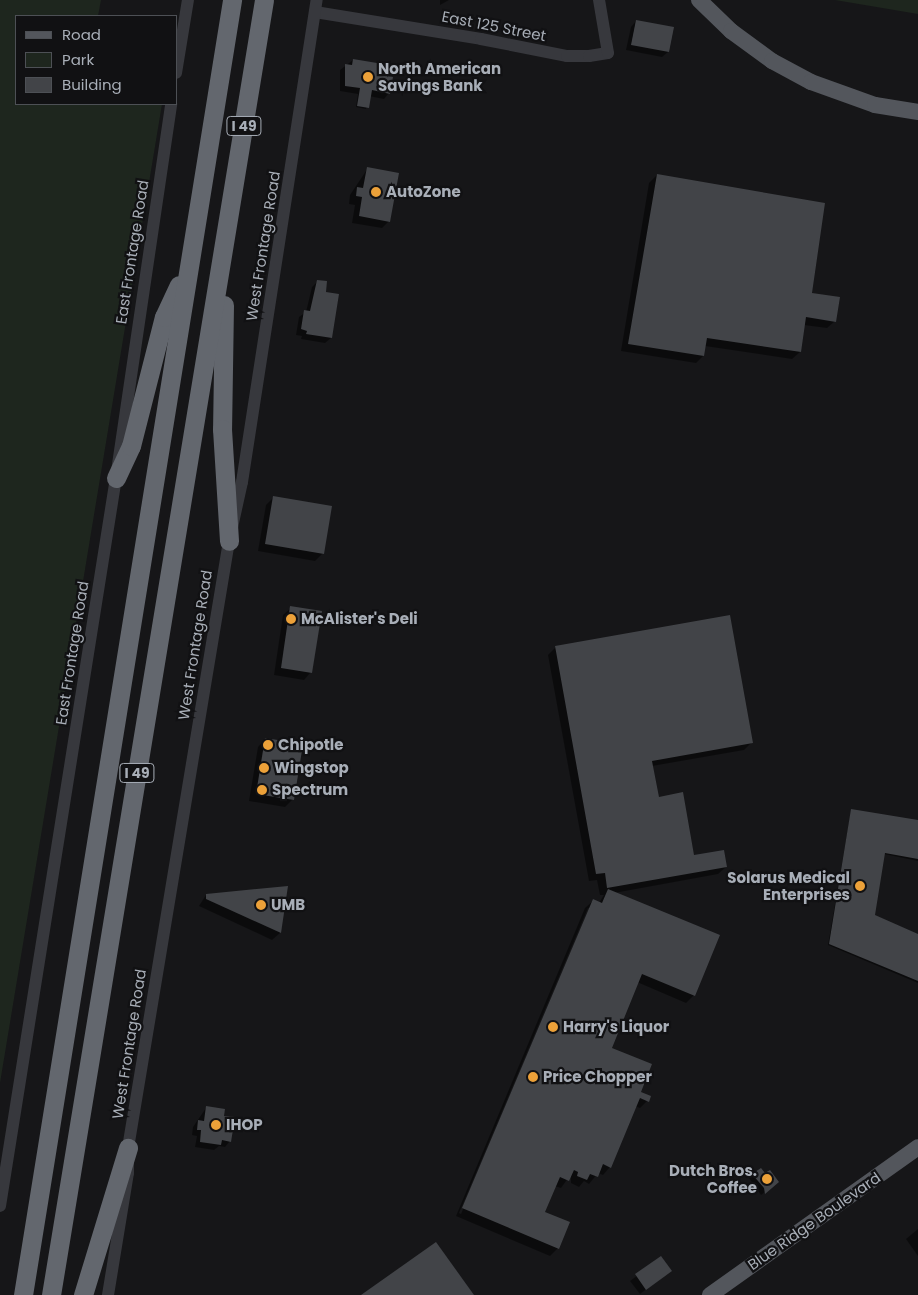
<!DOCTYPE html>
<style>
body{margin:0}
#map{position:relative;width:918px;height:1295px;overflow:hidden;background:#161618;font-family:Poppins,sans-serif}
div>[style]{position:absolute}
.green>*{inset:0;background:#1e261e}
.shadow>*{inset:0;background:#0007}
.building>*{inset:0;background:#424448}
.minor>*{height:12px;margin:-6px;padding:0 6px;transform-origin:6px;border-radius:6px;background:#37383d}
.major>*{height:16px;margin:-8px;padding:0 8px;transform-origin:8px;border-radius:8px;background:#53565c}
.highway>*{height:19px;margin:-9.5px;padding:0 9.5px;transform-origin:9.5px;border-radius:9.5px;background:#63676e}
.dots>*{width:14px;height:14px;translate:-50% -50%;box-sizing:border-box;border:2px solid #111113;border-radius:50%}
span{translate:-50% -50%;white-space:nowrap;text-align:center;line-height:1.15;-webkit-text-stroke:4.5px #111113;paint-order:stroke}
.shield-label span{padding:1px 4px;background:#111113;border:1px solid;border-radius:4px;-webkit-text-stroke-width:0}
.shield-label{font-size:14px;color:#a8aeb7;font-weight:700}
.street-label{font-size:15px;color:#a8aeb7}
.poi-label{font-size:15px;color:#a8aeb7;font-weight:700}
.left{translate:0 -50%;text-align:left}
.right{translate:-100% -50%;text-align:right}
.legend{position:absolute;left:15px;top:15px;width:162px;height:90px;box-sizing:border-box;background:#111113;border:1px solid #4d5055;margin:0;padding:6px 9px;list-style:none;font-size:15px;color:#a8aeb7}
.legend li{display:flex;align-items:center;gap:10px;height:25px}
.legend b{width:25px;border:1px solid #4d5055}
</style>
<div id="map">
<div class="green">
<div style="clip-path:polygon(0 0,101px 0,98px 16px,16px 16px,16px 104px,162px 104px,0 1083px)"></div>
<div style="clip-path:polygon(835px 0,918px 0,918px 14px)"></div>
</div>
<div class="shadow">
<div style="clip-path:polygon(440px 0,449px 0,440px 5px)"></div>
<div style="clip-path:polygon(636px 21px,668px 52px,662px 57px,626px 50px,631px 27px)"></div>
<div style="clip-path:polygon(353px 60px,385px 77px,389px 93px,384px 99px,369px 96px,366px 109px,356px 107px,358px 94px,340px 91px,340px 70px)"></div>
<div style="clip-path:polygon(368px 168px,389px 221px,382px 228px,352px 223px,355px 205px,349px 204px,350px 195px)"></div>
<div style="clip-path:polygon(657px 175px,810px 294px,835px 321px,827px 328px,804px 325px,800px 352px,792px 359px,705px 346px,703px 356px,696px 363px,621px 351px,649px 183px)"></div>
<div style="clip-path:polygon(318px 281px,324px 293px,331px 338px,325px 343px,301px 339px,302px 336px,296px 335px,299px 317px,306px 312px,312px 287px)"></div>
<div style="clip-path:polygon(274px 497px,323px 553px,315px 561px,258px 551px,266px 505px)"></div>
<div style="clip-path:polygon(291px 608px,311px 672px,304px 680px,274px 675px,283px 615px)"></div>
<div style="clip-path:polygon(evenodd,556px 647px,751px 743px,744px 750px,652px 766px,658px 798px,693px 856px,726px 867px,718px 874px,614px 893px,694px 995px,686px 1003px,637px 982px,610px 1048px,647px 1101px,640px 1108px,635px 1106px,610px 1167px,603px 1175px,598px 1173px,589px 1184px,584px 1181px,579px 1187px,571px 1183px,571px 1174px,561px 1188px,555px 1186px,544px 1212px,558px 1248px,550px 1256px,456px 1216px,585px 908px,593px 901px,599px 903px,604px 895px,600px 895px,597px 880px,589px 881px,548px 655px,556px 647px,588px 908px,590px 908px,461px 1214px,459px 1213px,588px 908px)"></div>
<div style="clip-path:polygon(265px 739px,293px 799px,285px 807px,249px 801px,258px 747px)"></div>
<div style="clip-path:polygon(851px 811px,918px 821px,918px 861px,884px 854px,873px 916px,918px 935px,918px 983px,828px 945px)"></div>
<div style="clip-path:polygon(287px 887px,280px 933px,272px 940px,199px 906px,206px 895px)"></div>
<div style="clip-path:polygon(206px 1108px,223px 1117px,230px 1141px,225px 1147px,219px 1146px,214px 1150px,195px 1147px,197px 1136px,192px 1135px,193px 1127px)"></div>
<div style="clip-path:polygon(760px 1169px,774px 1185px,761px 1195px,749px 1178px)"></div>
<div style="clip-path:polygon(918px 1229px,918px 1256px,906px 1239px)"></div>
<div style="clip-path:polygon(661px 1258px,670px 1271px,640px 1294px,630px 1281px)"></div>
</div>
<div class="building">
<div style="clip-path:polygon(636px 20px,674px 27px,669px 52px,631px 45px)"></div>
<div style="clip-path:polygon(353px 59px,389px 65px,387px 76px,393px 77px,390px 94px,372px 90px,369px 108px,357px 106px,360px 88px,345px 86px,345px 64px,352px 65px)"></div>
<div style="clip-path:polygon(367px 167px,399px 173px,390px 222px,359px 216px,362px 197px,356px 196px,357px 187px,363px 188px)"></div>
<div style="clip-path:polygon(657px 174px,825px 203px,812px 293px,840px 297px,836px 322px,806px 317px,801px 352px,707px 338px,704px 356px,628px 344px)"></div>
<div style="clip-path:polygon(317px 280px,327px 281px,326px 292px,339px 294px,332px 338px,306px 334px,307px 331px,301px 329px,304px 310px,310px 311px)"></div>
<div style="clip-path:polygon(273px 496px,332px 506px,324px 554px,265px 544px)"></div>
<div style="clip-path:polygon(290px 606px,322px 611px,312px 673px,281px 668px)"></div>
<div style="clip-path:polygon(730px 615px,753px 743px,652px 761px,659px 797px,683px 792px,694px 855px,724px 850px,727px 867px,607px 888px,605px 873px,596px 874px,555px 646px)"></div>
<div style="clip-path:polygon(265px 738px,303px 744px,294px 800px,256px 794px)"></div>
<div style="clip-path:polygon(851px 809px,918px 820px,918px 859px,885px 853px,875px 915px,918px 934px,918px 981px,829px 944px)"></div>
<div style="clip-path:polygon(288px 886px,281px 933px,206px 899px,206px 894px)"></div>
<div style="clip-path:polygon(608px 889px,720px 935px,695px 996px,642px 974px,612px 1048px,652px 1064px,641px 1092px,651px 1096px,649px 1102px,640px 1098px,611px 1168px,603px 1164px,598px 1177px,590px 1174px,587px 1180px,577px 1176px,578px 1172px,574px 1170px,569px 1181px,560px 1177px,545px 1212px,570px 1222px,559px 1249px,462px 1208px,593px 899px,602px 903px)"></div>
<div style="clip-path:polygon(206px 1106px,225px 1109px,224px 1116px,235px 1117px,231px 1142px,222px 1140px,221px 1145px,200px 1142px,201px 1130px,197px 1130px,198px 1120px,204px 1121px)"></div>
<div style="clip-path:polygon(761px 1168px,765px 1173px,770px 1170px,779px 1182px,765px 1194px,764px 1188px,752px 1174px)"></div>
<div style="clip-path:polygon(436px 1242px,474px 1295px,361px 1295px)"></div>
<div style="clip-path:polygon(661px 1256px,672px 1271px,646px 1290px,635px 1274px)"></div>
</div>
<div class="minor">
<div style="left:315px;top:12px;width:168px;rotate:9.2deg"></div>
<div style="left:481px;top:39px;width:88px;rotate:11.2deg"></div>
<div style="left:567px;top:56px;width:22px"></div>
<div style="left:589px;top:56px;width:19px;rotate:-9deg"></div>
<div style="left:608px;top:53px;width:54px;rotate:-99.6deg"></div>
<div style="left:176px;top:73px;width:74px;rotate:-80.7deg"></div>
<div style="left:0;top:1206px;width:737px;rotate:-80.95deg"></div>
<div style="left:116px;top:478px;width:378px;rotate:-81.6deg"></div>
<div style="left:108px;top:1295px;width:124px;rotate:-80.7deg"></div>
<div style="left:128px;top:1173px;width:25px;rotate:-90deg"></div>
<div style="left:128px;top:1148px;width:615px;rotate:-80.55deg"></div>
<div style="left:229px;top:541px;width:60px;rotate:-77.6deg"></div>
<div style="left:242px;top:482px;width:488px;rotate:-81.2deg"></div>
</div>
<div class="major">
<div style="left:699px;top:0;width:45px;rotate:44.1deg"></div>
<div style="left:731px;top:31px;width:51px;rotate:36.2deg"></div>
<div style="left:772px;top:61px;width:44px;rotate:28.3deg"></div>
<div style="left:811px;top:82px;width:68px;rotate:19.8deg"></div>
<div style="left:875px;top:105px;width:44px;rotate:9.2deg"></div>
<div style="left:710px;top:1295px;width:255px;rotate:-35.4deg"></div>
</div>
<div class="highway">
<div style="left:224px;top:305px;width:124px;rotate:90.9deg"></div>
<div style="left:222px;top:429px;width:112px;rotate:86.4deg"></div>
<div style="left:116px;top:478px;width:35px;rotate:-65deg"></div>
<div style="left:131px;top:446px;width:133px;rotate:-75.7deg"></div>
<div style="left:164px;top:317px;width:35px;rotate:-65deg"></div>
<div style="left:23px;top:1295px;width:1312px;rotate:-80.83deg"></div>
<div style="left:51px;top:1295px;width:1312px;rotate:-80.66deg"></div>
<div style="left:83px;top:1295px;width:154px;rotate:-73deg"></div>
</div>
<div class="dots">
<div style="left:368px;top:77px;background:#eca139"></div>
<div style="left:376px;top:192px;background:#eca139"></div>
<div style="left:291px;top:619px;background:#eca139"></div>
<div style="left:268px;top:745px;background:#eca139"></div>
<div style="left:264px;top:768px;background:#eca139"></div>
<div style="left:262px;top:790px;background:#eca139"></div>
<div style="left:860px;top:886px;background:#eca139"></div>
<div style="left:261px;top:905px;background:#eca139"></div>
<div style="left:553px;top:1027px;background:#eca139"></div>
<div style="left:533px;top:1077px;background:#eca139"></div>
<div style="left:216px;top:1125px;background:#eca139"></div>
<div style="left:767px;top:1179px;background:#eca139"></div>
</div>
<div class="shield-label">
<span style="left:244px;top:126px">I 49</span>
<span style="left:137px;top:773px">I 49</span>
</div>
<div class="street-label">
<span style="left:494px;top:26px;rotate:11deg">East 125 Street</span>
<span style="left:263px;top:246px;rotate:-81deg">West Frontage Road</span>
<span style="left:132px;top:252px;rotate:-81deg">East Frontage Road</span>
<span style="left:195px;top:645px;rotate:-81deg">West Frontage Road</span>
<span style="left:72px;top:653px;rotate:-81deg">East Frontage Road</span>
<span style="left:129px;top:1044px;rotate:-81deg">West Frontage Road</span>
<span style="left:814px;top:1221px;rotate:-35deg">Blue Ridge Boulevard</span>
</div>
<div class="poi-label">
<span class="left" style="left:378px;top:77px">North American<br>Savings Bank</span>
<span class="left" style="left:386px;top:192px">AutoZone</span>
<span class="left" style="left:301px;top:619px">McAlister's Deli</span>
<span class="left" style="left:278px;top:745px">Chipotle</span>
<span class="left" style="left:274px;top:768px">Wingstop</span>
<span class="left" style="left:272px;top:790px">Spectrum</span>
<span class="right" style="left:850px;top:886px">Solarus Medical<br>Enterprises</span>
<span class="left" style="left:271px;top:905px">UMB</span>
<span class="left" style="left:563px;top:1027px">Harry's Liquor</span>
<span class="left" style="left:543px;top:1077px">Price Chopper</span>
<span class="left" style="left:226px;top:1125px">IHOP</span>
<span class="right" style="left:757px;top:1179px">Dutch Bros.<br>Coffee</span>
</div>
<ul class="legend">
<li><b style="height:6px;background:#53565c"></b>Road</li>
<li><b style="height:14px;background:#1e261e"></b>Park</li>
<li><b style="height:14px;background:#424448"></b>Building</li>
</ul>
</div>
